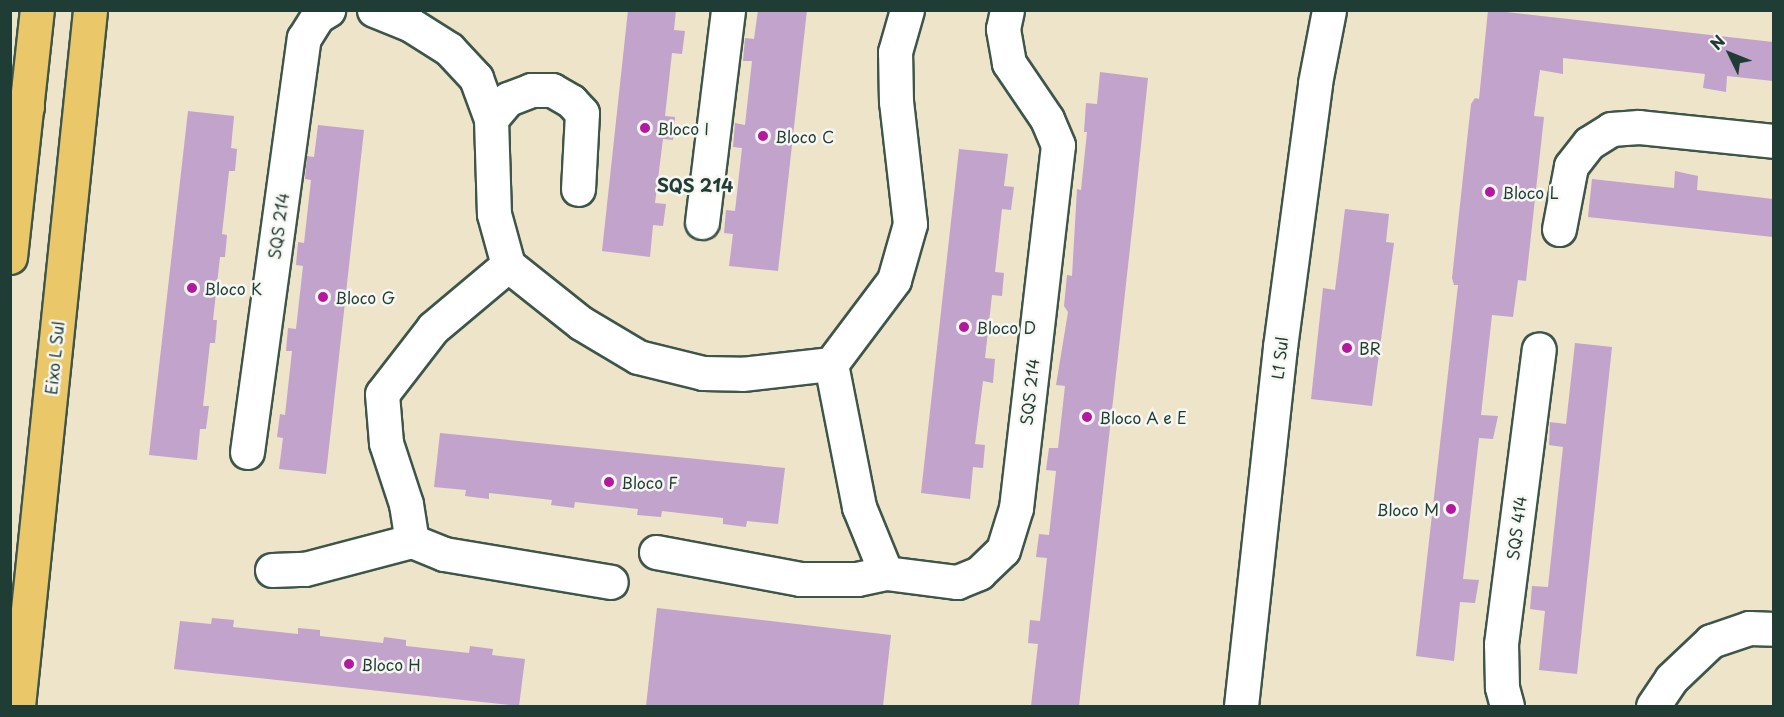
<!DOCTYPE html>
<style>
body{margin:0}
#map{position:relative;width:1784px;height:717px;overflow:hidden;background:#eee4ca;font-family:"Playpen Sans",sans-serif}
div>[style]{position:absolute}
.building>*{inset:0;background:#c1a3cb}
.roads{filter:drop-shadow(2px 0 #3e564a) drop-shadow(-2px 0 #3e564a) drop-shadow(0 2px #3e564a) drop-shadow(0 -2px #3e564a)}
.minor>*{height:33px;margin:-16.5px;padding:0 16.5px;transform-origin:16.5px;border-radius:16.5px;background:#fff}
.major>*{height:33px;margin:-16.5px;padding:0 16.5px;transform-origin:16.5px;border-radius:16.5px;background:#eac769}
.highway>*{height:33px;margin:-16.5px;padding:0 16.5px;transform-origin:16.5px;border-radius:16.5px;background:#eac769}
.dots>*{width:16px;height:16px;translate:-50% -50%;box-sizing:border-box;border:3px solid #f6f6f2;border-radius:50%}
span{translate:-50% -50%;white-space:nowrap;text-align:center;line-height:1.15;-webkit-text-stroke:5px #f6f6f2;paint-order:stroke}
.poi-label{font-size:16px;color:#1f3d34}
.left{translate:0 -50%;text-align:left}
.right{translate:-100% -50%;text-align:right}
.street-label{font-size:16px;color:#1f3d34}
.neighbourhood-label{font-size:18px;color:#1f3d34;font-weight:700}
.frame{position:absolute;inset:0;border:12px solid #1f3d34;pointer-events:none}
.north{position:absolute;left:1700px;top:24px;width:60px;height:60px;-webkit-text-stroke:4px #f6f6f2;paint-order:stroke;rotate:313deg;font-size:16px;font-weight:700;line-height:24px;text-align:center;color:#1f3d34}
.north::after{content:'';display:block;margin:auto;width:21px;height:27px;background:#1f3d34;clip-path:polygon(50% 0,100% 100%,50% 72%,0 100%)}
</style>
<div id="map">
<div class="building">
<div style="clip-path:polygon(628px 10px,676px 10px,674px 30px,685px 31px,682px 54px,672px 53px,665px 116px,675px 117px,673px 140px,663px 139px,655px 203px,666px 204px,663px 226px,653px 225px,650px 257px,602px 251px)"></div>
<div style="clip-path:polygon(758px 10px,807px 10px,778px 271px,729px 266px,733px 234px,724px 233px,726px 210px,735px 211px,742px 148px,733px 147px,735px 123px,745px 125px,752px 61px,743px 61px,745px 38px,754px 39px)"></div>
<div style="clip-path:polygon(1488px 10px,1773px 42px,1773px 81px,1727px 76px,1726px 92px,1703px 88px,1705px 74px,1563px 58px,1563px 74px,1540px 70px,1534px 116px,1544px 117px,1526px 281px,1518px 280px,1513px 317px,1492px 315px,1481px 415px,1498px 416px,1493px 439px,1479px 438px,1463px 579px,1479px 580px,1475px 603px,1460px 602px,1454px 661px,1416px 656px,1458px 285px,1454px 285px,1452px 278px,1471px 104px,1475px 98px,1479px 99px)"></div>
<div style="clip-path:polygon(1100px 72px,1148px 78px,1134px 212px,1079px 706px,1031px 706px,1038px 644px,1028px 643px,1030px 620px,1040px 621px,1047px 558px,1036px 557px,1039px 534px,1049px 535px,1056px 471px,1046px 470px,1049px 448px,1058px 448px,1065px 386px,1056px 385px,1068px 312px,1064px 306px,1067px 275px,1072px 276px,1077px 189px,1081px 190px,1087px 132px,1084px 132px,1086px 103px,1097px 104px)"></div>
<div style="clip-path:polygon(188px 111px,234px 116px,231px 148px,237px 149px,235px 171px,229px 171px,222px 234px,227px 235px,225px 257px,220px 257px,213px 320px,217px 320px,215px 343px,210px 343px,203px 406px,209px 406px,206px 429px,200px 429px,197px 460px,149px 455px)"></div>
<div style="clip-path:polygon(318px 125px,364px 130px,326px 474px,279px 469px,283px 438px,277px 437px,280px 414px,285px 415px,292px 351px,286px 351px,288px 328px,296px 329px,303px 266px,296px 265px,298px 242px,304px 243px,311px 180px,305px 179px,307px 156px,314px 157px)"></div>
<div style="clip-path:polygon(959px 149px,1008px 154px,1004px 186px,1014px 187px,1011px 210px,1002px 209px,995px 272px,1004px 273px,1002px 296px,992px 295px,985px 358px,995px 359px,993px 383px,983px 381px,975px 444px,985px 445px,983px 468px,973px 467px,970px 499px,921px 493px)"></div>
<div style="clip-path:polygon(1675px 171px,1698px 176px,1697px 190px,1773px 199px,1773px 237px,1588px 217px,1592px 179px,1674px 188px)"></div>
<div style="clip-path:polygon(1345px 209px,1389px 214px,1386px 242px,1394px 243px,1372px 406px,1311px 399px,1323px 288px,1335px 290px)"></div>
<div style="clip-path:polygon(1575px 343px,1612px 347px,1577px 674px,1539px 670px,1545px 611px,1530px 609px,1532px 586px,1548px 587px,1563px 447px,1549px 445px,1550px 422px,1566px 424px)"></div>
<div style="clip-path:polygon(440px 433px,785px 468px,778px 524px,747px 521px,746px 527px,723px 524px,723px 518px,662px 511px,661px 517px,637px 515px,638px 509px,575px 502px,574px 508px,551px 505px,552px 500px,489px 493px,489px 499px,465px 496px,466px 490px,434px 487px)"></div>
<div style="clip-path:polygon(657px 608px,891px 635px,883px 706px,646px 706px)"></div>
<div style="clip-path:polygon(212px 618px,234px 620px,233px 627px,298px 634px,298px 628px,320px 630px,320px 636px,383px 643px,384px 637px,406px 640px,406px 646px,469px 653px,470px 646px,493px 649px,492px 655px,525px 659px,519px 706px,174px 669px,180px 621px,211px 624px)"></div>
</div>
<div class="roads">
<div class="minor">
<div style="left:374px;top:10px;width:40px;rotate:22deg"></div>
<div style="left:411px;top:25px;width:45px;rotate:32.3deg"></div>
<div style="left:449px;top:49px;width:40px;rotate:47deg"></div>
<div style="left:476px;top:78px;width:44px;rotate:69.9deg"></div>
<div style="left:491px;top:119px;width:95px;rotate:88.2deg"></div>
<div style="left:494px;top:214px;width:53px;rotate:74.6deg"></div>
<div style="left:508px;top:265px;width:93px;rotate:38.5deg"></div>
<div style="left:581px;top:323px;width:66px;rotate:30.8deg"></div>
<div style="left:638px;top:357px;width:67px;rotate:13.8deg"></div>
<div style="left:703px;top:373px;width:39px;rotate:1deg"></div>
<div style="left:742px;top:374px;width:90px;rotate:-6.4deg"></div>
<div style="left:831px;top:364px;width:105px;rotate:-53.1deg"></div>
<div style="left:894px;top:280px;width:58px;rotate:-74.1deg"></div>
<div style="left:910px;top:224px;width:123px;rotate:-96.5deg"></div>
<div style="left:896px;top:102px;width:50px;rotate:-91.1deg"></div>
<div style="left:895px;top:52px;width:44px;rotate:-74.1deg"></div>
<div style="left:491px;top:119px;width:26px;rotate:-50deg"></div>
<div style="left:508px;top:99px;width:25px;rotate:-21deg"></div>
<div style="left:531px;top:90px;width:21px"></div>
<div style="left:552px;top:90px;width:22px;rotate:30deg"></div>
<div style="left:571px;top:101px;width:16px;rotate:47deg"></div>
<div style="left:582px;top:113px;width:76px;rotate:93deg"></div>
<div style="left:702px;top:222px;width:214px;rotate:-83deg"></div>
<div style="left:1559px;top:229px;width:64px;rotate:-79.2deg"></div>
<div style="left:1571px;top:166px;width:29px;rotate:-52deg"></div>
<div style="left:1589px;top:143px;width:26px;rotate:-32deg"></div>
<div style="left:1611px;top:129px;width:28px;rotate:-4deg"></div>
<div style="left:1639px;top:127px;width:136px;rotate:5.9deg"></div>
<div style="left:508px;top:265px;width:98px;rotate:140deg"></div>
<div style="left:433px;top:328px;width:83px;rotate:127.7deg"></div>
<div style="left:382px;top:394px;width:49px;rotate:85.3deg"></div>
<div style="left:386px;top:443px;width:64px;rotate:71.8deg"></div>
<div style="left:406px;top:504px;width:37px;rotate:81deg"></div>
<div style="left:412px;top:541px;width:35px;rotate:22deg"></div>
<div style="left:444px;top:554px;width:169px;rotate:9.5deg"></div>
<div style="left:831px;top:364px;width:146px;rotate:78.9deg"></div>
<div style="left:859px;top:507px;width:71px;rotate:67.8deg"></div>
<div style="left:247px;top:452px;width:418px;rotate:-82.2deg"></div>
<div style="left:304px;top:38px;width:26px;rotate:-58deg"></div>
<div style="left:318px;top:16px;width:12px;rotate:-31deg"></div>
<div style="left:656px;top:552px;width:147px;rotate:10.6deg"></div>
<div style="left:800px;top:579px;width:57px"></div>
<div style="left:857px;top:579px;width:30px;rotate:-12deg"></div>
<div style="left:886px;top:573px;width:72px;rotate:7.2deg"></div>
<div style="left:957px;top:582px;width:24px;rotate:-22deg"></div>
<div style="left:979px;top:573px;width:33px;rotate:-44deg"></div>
<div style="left:1003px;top:550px;width:44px;rotate:-72.8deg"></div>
<div style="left:1016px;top:508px;width:365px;rotate:-83.4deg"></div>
<div style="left:1058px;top:145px;width:28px;rotate:-113deg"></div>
<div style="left:1047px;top:119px;width:68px;rotate:-124.2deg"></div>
<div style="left:1009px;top:63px;width:35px;rotate:-100deg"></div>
<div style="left:1003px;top:29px;width:19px;rotate:-78deg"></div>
<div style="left:272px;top:570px;width:33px;rotate:-2deg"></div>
<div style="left:305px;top:569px;width:111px;rotate:-14.7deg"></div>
<div style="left:1241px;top:706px;width:361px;rotate:-83.8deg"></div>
<div style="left:1280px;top:347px;width:266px;rotate:-82.4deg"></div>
<div style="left:1315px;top:83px;width:74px;rotate:-79.1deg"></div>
<div style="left:1507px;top:706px;width:20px;rotate:-105deg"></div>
<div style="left:1502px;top:687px;width:43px;rotate:-91.3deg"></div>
<div style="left:1501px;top:644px;width:297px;rotate:-82.7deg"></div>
<div style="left:1653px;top:706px;width:32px;rotate:-56deg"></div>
<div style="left:1671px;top:679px;width:55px;rotate:-43.5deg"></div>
<div style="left:1711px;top:641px;width:40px;rotate:-18.9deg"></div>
<div style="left:1749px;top:628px;width:25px;rotate:2deg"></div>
</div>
<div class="major">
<div style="left:10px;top:257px;width:248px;rotate:-83.8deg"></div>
<div style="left:18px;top:706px;width:700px;rotate:-84.09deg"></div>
</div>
<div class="highway">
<div style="left:10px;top:125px;width:25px;rotate:-47deg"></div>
</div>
</div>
<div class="dots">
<div style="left:645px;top:128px;background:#b5179e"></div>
<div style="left:763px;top:136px;background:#b5179e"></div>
<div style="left:1490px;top:192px;background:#b5179e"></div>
<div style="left:192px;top:288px;background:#b5179e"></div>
<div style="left:323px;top:297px;background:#b5179e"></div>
<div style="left:964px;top:327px;background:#b5179e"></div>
<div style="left:1347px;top:348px;background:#b5179e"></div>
<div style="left:1087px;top:417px;background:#b5179e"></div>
<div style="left:609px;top:482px;background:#b5179e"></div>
<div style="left:1451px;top:509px;background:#b5179e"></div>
<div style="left:349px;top:664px;background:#b5179e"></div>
</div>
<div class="poi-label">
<span class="left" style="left:657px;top:128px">Bloco I</span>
<span class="left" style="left:775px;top:136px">Bloco C</span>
<span class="left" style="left:1502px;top:192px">Bloco L</span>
<span class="left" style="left:204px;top:288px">Bloco K</span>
<span class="left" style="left:335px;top:297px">Bloco G</span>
<span class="left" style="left:976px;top:327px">Bloco D</span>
<span class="left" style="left:1359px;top:348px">BR</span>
<span class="left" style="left:1099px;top:417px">Bloco A e E</span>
<span class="left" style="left:621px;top:482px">Bloco F</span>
<span class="right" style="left:1439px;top:509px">Bloco M</span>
<span class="left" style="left:361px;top:664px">Bloco H</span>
</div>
<div class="street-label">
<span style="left:278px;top:226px;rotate:-82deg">SQS 214</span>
<span style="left:54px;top:358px;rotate:-84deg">Eixo L Sul</span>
<span style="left:1279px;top:358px;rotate:-83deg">L1 Sul</span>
<span style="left:1029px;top:392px;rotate:-84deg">SQS 214</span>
<span style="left:1516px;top:528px;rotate:-83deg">SQS 414</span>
</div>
<div class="neighbourhood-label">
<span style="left:695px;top:185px">SQS 214</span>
</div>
<div class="frame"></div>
<div class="north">N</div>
</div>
